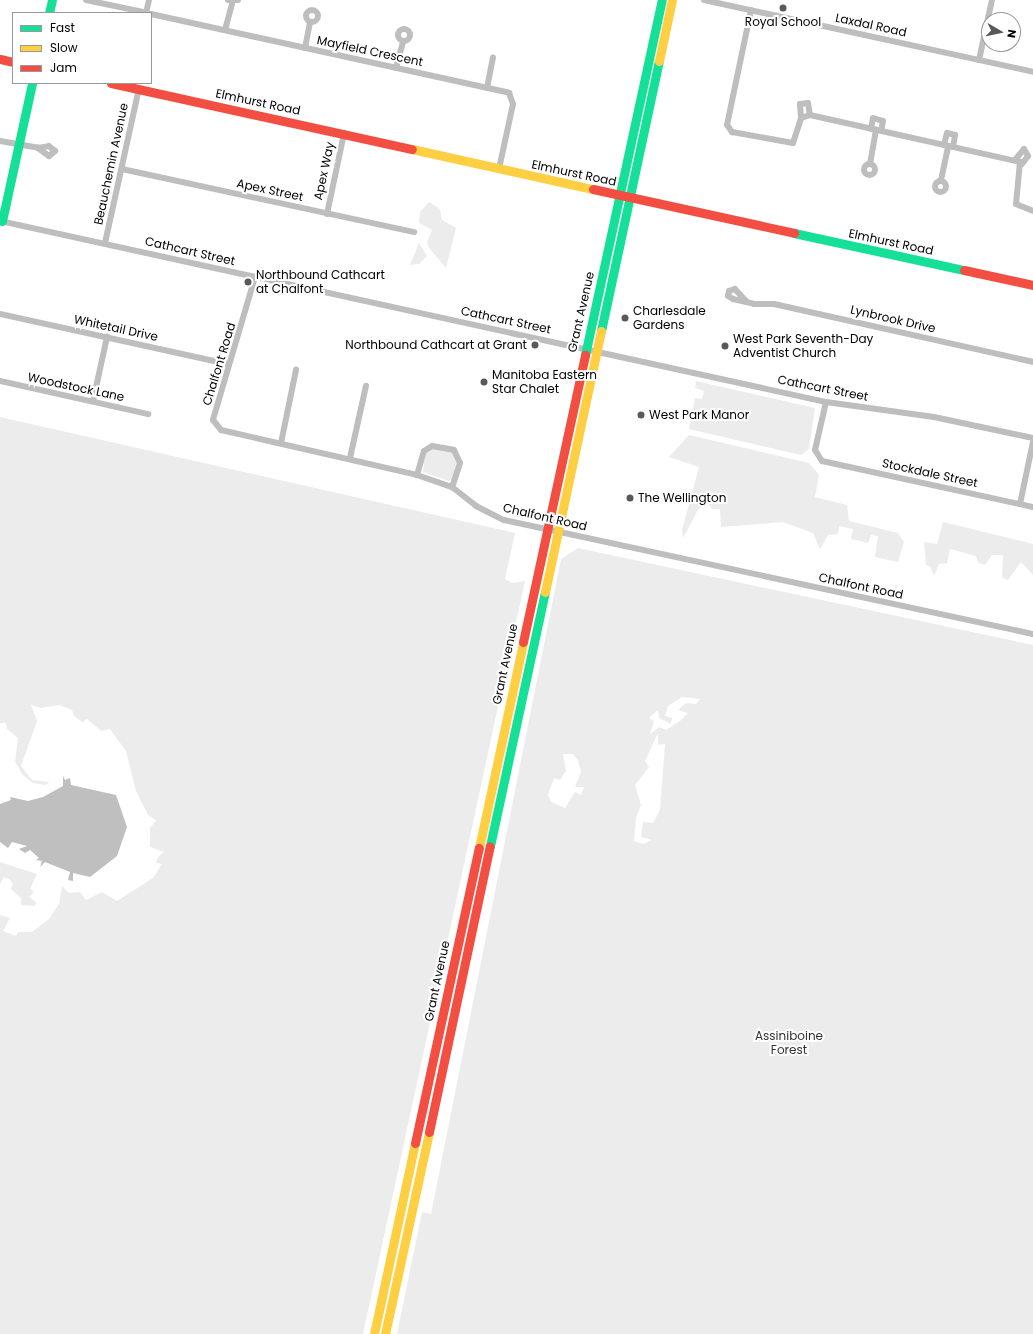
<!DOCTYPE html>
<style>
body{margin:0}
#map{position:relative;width:1033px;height:1334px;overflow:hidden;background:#fff;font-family:Poppins,sans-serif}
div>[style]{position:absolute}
.green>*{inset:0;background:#ececec}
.water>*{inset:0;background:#bfbfbf}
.street>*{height:6px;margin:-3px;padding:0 3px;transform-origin:3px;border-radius:3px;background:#bebebe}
.street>.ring{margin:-3px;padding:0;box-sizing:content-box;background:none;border:6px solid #bebebe;border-radius:50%}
.fast>*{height:9px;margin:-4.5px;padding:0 4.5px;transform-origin:4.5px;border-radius:4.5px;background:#16e098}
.slow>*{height:9px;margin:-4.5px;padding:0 4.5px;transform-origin:4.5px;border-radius:4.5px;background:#ffcf43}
.jam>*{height:9px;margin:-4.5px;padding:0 4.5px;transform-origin:4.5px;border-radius:4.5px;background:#f24e42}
.dots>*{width:11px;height:11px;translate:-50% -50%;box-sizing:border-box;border:2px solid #fff;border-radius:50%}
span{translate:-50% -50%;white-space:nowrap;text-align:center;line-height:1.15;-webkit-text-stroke:4px #fff;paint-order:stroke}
.poi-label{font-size:12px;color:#000}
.left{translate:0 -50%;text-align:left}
.right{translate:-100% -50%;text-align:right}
.street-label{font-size:12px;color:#000}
.park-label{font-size:12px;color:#333}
.legend{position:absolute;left:12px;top:12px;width:140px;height:72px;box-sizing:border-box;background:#fff;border:1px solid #999;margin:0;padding:5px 7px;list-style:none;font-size:12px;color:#000}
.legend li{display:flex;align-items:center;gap:8px;height:20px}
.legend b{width:20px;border:1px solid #999}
.north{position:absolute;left:981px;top:12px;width:40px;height:40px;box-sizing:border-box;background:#fff;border:1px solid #999;border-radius:50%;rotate:99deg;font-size:11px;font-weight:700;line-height:16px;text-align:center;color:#000}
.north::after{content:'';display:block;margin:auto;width:14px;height:18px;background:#595959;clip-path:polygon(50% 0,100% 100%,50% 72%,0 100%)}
</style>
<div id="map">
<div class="green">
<div style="clip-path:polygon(429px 202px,440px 209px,442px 220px,456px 228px,446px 268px,429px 248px,427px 242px,432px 230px,419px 223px,420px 212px)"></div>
<div style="clip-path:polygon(419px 243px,427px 256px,419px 264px,410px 265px)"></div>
<div style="clip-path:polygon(696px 381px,815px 408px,809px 449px,801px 455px,689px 429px,695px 398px,702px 399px,704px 391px,695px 388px)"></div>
<div style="clip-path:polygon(0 417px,515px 533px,505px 579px,512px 583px,525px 581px,363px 1334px,0 1334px,0 915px,10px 918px,3px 931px,16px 936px,18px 932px,32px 932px,49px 919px,59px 904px,62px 886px,69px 893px,80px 892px,86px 900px,102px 892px,117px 901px,153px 878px,162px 864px,156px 863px,158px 857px,164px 852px,150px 847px,150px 828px,156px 820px,148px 815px,136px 791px,126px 751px,110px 729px,101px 731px,87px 719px,82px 722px,74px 716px,72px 710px,59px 705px,41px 708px,31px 705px,37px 721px,21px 766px,32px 780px,50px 782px,45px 785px,33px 783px,23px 775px,15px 762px,18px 738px,7px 729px,6px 723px,0 723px)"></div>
<div style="clip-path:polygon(689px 435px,809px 463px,819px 475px,815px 497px,847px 505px,849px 521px,898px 533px,904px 542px,898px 562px,875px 557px,878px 536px,871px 535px,868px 543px,851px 539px,853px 529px,839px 526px,838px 534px,828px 535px,820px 549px,813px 533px,783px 522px,721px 527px,720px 509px,712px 509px,707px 502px,698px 510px,683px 538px,682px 530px,699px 467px,669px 457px)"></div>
<div style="clip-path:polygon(432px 447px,452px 452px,457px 460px,453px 479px,449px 481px,423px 472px,425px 453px)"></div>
<div style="clip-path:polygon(943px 522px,1033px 544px,1033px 575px,1021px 562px,1008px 580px,1002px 578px,1003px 555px,992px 555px,985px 565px,978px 563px,976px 556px,950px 549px,947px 563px,939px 564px,934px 576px,930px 566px,926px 565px,924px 542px,937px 544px)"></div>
<div style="clip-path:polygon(evenodd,578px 548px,1033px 645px,1033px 1334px,397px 1334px,422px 1212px,431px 1214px,561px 559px,578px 548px,682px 697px,700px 699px,696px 704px,686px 703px,678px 710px,688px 713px,680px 721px,666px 730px,659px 727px,650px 734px,654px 721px,649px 718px,658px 710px,659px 718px,671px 724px,672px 718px,665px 716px,668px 706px,682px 697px,578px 548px,658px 733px,658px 745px,665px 744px,660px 810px,653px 823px,643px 822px,641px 837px,652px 840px,643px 844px,634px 841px,636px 818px,641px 805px,635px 785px,649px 767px,645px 761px,658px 733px,578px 548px,563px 754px,573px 754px,578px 761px,581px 772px,575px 787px,584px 787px,581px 795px,575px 792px,565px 808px,551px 802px,548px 795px,554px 778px,560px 780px,566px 771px,563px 754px)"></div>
<div style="clip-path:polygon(0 862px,37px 874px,30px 889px,34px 892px,29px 897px,36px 902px,35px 906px,21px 905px,21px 898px,11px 889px,13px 884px,9px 879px,4px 877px,0 884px)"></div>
</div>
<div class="water">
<div style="clip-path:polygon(63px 776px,65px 780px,70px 778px,71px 785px,116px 795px,127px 827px,117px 856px,90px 877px,73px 873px,73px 881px,68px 880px,70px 872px,45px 862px,40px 867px,42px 861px,36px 860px,39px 858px,30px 850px,25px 853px,19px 849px,27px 846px,12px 842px,8px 848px,0 842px,0 804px,11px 800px,10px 797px,28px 801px,43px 797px,63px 786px)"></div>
</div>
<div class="street">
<div style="left:86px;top:0;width:63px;rotate:11.8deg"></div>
<div style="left:228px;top:0;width:10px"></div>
<div style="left:704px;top:0;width:337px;rotate:12.3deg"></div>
<div class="ring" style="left:306px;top:10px;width:6px;height:6px"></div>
<div style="left:751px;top:10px;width:117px;rotate:101.8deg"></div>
<div style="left:727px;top:125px;width:9px;rotate:54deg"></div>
<div style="left:732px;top:132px;width:62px;rotate:10.2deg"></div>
<div style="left:793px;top:143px;width:26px;rotate:-72deg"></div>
<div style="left:801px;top:118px;width:9px;rotate:-18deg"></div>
<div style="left:810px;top:115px;width:215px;rotate:12.6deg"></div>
<div style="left:1020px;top:162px;width:42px;rotate:95.4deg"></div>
<div style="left:1016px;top:204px;width:18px;rotate:22deg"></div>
<div style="left:146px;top:13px;width:13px;rotate:-77deg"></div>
<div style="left:151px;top:14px;width:367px;rotate:12.4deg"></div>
<div style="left:509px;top:93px;width:12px;rotate:70deg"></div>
<div style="left:513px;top:104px;width:66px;rotate:102.2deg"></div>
<div class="ring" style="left:398px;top:29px;width:6px;height:6px"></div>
<div style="left:225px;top:30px;width:28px;rotate:-75deg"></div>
<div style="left:305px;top:48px;width:26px;rotate:-79deg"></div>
<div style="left:979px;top:60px;width:61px;rotate:-77.8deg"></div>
<div style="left:396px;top:68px;width:28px;rotate:-75deg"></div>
<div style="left:487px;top:88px;width:31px;rotate:-79deg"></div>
<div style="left:801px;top:118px;width:14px;rotate:-94deg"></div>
<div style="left:800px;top:104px;width:8px;rotate:-7deg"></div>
<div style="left:808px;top:103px;width:12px;rotate:81deg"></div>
<div style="left:871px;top:129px;width:11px;rotate:-80deg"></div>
<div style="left:873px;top:118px;width:10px;rotate:17deg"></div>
<div style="left:883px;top:121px;width:10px;rotate:101deg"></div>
<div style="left:0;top:141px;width:39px;rotate:10deg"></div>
<div style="left:944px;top:145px;width:12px;rotate:-76deg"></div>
<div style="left:947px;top:133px;width:8px;rotate:14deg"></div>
<div style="left:955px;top:135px;width:12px;rotate:99deg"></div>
<div style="left:49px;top:146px;width:8px;rotate:40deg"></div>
<div style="left:55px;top:151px;width:8px;rotate:140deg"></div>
<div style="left:49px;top:156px;width:14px;rotate:-144deg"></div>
<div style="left:38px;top:148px;width:11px;rotate:-10deg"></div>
<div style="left:1015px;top:160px;width:14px;rotate:-51deg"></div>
<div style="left:1024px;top:149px;width:8px;rotate:60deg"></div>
<div style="left:1028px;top:156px;width:10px;rotate:127deg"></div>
<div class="ring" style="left:863.5px;top:163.5px;width:5px;height:5px"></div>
<div style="left:870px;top:164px;width:35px;rotate:-80deg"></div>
<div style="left:122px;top:169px;width:299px;rotate:12.2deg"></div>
<div style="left:941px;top:180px;width:35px;rotate:-78deg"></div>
<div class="ring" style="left:934.5px;top:180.5px;width:5px;height:5px"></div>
<div style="left:327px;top:214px;width:83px;rotate:-78.1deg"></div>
<div style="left:0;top:221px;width:846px;rotate:12.36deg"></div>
<div style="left:826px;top:402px;width:109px;rotate:7.9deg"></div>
<div style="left:934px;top:417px;width:101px;rotate:12deg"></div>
<div style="left:105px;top:243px;width:158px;rotate:-77.6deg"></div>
<div style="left:255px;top:277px;width:149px;rotate:106.4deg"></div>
<div style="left:213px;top:420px;width:13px;rotate:51deg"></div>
<div style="left:221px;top:430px;width:201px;rotate:12.9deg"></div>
<div style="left:417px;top:475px;width:37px;rotate:19deg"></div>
<div style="left:452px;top:487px;width:31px;rotate:38deg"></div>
<div style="left:476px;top:506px;width:31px;rotate:27deg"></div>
<div style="left:504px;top:520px;width:541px;rotate:12.16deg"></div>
<div style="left:747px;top:302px;width:18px;rotate:-133deg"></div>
<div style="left:735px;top:289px;width:6px;rotate:162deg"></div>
<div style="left:729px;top:291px;width:5px;rotate:101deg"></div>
<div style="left:728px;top:296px;width:6px;rotate:31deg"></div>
<div style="left:733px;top:299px;width:22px;rotate:13deg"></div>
<div style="left:754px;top:304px;width:20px"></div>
<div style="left:774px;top:304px;width:265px;rotate:12.6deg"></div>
<div style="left:0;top:314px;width:233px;rotate:12.4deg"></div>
<div style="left:0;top:381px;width:152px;rotate:12.6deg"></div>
<div style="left:93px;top:401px;width:66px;rotate:-77.7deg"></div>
<div style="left:826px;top:402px;width:49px;rotate:102.9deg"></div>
<div style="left:815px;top:450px;width:13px;rotate:58deg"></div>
<div style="left:822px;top:461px;width:216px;rotate:12.3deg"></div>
<div style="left:281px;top:443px;width:75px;rotate:-78.4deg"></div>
<div style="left:350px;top:458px;width:74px;rotate:-77.5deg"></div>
<div style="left:417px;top:475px;width:25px;rotate:-74deg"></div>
<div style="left:424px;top:451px;width:9px;rotate:-32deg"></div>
<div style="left:432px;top:446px;width:22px;rotate:10deg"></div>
<div style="left:454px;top:450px;width:14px;rotate:65deg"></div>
<div style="left:460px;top:463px;width:25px;rotate:108deg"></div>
<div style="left:1020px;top:504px;width:63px;rotate:-78.2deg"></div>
</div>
<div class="fast">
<div style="left:49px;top:13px;width:13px;rotate:-77deg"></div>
<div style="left:2px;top:221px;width:141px;rotate:-77.7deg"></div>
<div style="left:794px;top:233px;width:174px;rotate:12.3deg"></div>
<div style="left:601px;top:331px;width:276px;rotate:-77.9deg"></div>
<div style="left:585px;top:355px;width:363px;rotate:-77.8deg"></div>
<div style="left:490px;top:846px;width:260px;rotate:-77.8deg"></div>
</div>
<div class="slow">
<div style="left:659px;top:61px;width:62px;rotate:-78deg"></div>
<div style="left:412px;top:149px;width:185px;rotate:12.5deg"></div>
<div style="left:545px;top:592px;width:267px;rotate:-77.9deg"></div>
<div style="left:479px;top:848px;width:211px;rotate:-77.9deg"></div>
<div style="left:374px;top:1334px;width:195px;rotate:-77.9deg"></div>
<div style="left:385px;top:1334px;width:207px;rotate:-77.7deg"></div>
</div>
<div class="jam">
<div style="left:0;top:59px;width:13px;rotate:13deg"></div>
<div style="left:111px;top:83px;width:308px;rotate:12.4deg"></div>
<div style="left:593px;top:189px;width:206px;rotate:12.3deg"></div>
<div style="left:964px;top:270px;width:71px;rotate:12.3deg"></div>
<div style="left:523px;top:642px;width:294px;rotate:-77.8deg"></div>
<div style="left:429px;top:1132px;width:292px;rotate:-78deg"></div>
<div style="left:415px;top:1143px;width:302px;rotate:-77.8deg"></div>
</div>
<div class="dots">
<div style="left:783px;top:8px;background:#595959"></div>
<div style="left:248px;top:282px;background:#595959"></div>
<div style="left:625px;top:318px;background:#595959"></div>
<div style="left:535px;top:345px;background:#595959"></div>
<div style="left:725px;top:346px;background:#595959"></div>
<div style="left:484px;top:382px;background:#595959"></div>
<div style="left:641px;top:415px;background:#595959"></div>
<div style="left:630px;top:498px;background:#595959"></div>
</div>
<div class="poi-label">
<span style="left:783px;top:22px">Royal School</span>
<span class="left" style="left:256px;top:282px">Northbound Cathcart<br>at Chalfont</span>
<span class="left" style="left:633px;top:318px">Charlesdale<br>Gardens</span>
<span class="left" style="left:733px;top:346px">West Park Seventh-Day<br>Adventist Church</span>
<span class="right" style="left:527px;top:345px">Northbound Cathcart at Grant</span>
<span class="left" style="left:492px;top:382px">Manitoba Eastern<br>Star Chalet</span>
<span class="left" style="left:649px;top:415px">West Park Manor</span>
<span class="left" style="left:638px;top:498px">The Wellington</span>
</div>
<div class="street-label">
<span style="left:871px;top:25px;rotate:12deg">Laxdal Road</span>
<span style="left:370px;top:51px;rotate:12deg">Mayfield Crescent</span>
<span style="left:258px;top:102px;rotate:12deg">Elmhurst Road</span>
<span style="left:111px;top:164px;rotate:-78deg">Beauchemin Avenue</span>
<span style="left:324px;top:171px;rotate:-78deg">Apex Way</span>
<span style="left:574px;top:173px;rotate:12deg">Elmhurst Road</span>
<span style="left:270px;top:190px;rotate:12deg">Apex Street</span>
<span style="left:891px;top:242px;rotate:12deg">Elmhurst Road</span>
<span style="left:190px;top:251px;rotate:13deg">Cathcart Street</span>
<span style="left:581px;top:312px;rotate:-77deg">Grant Avenue</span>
<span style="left:893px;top:319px;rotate:13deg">Lynbrook Drive</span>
<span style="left:506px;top:320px;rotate:12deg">Cathcart Street</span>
<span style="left:116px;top:328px;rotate:12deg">Whitetail Drive</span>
<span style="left:219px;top:364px;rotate:-73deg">Chalfont Road</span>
<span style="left:76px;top:387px;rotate:12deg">Woodstock Lane</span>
<span style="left:823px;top:388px;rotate:11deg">Cathcart Street</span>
<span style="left:930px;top:473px;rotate:12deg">Stockdale Street</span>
<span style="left:545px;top:517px;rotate:13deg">Chalfont Road</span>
<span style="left:861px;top:586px;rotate:12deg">Chalfont Road</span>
<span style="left:505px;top:664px;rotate:-78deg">Grant Avenue</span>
<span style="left:437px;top:981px;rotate:-78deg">Grant Avenue</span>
</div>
<div class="park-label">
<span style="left:789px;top:1043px">Assiniboine<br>Forest</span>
</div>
<ul class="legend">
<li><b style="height:5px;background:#16e098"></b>Fast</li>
<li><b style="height:5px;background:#ffcf43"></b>Slow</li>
<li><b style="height:5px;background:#f24e42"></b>Jam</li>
</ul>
<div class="north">N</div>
</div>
